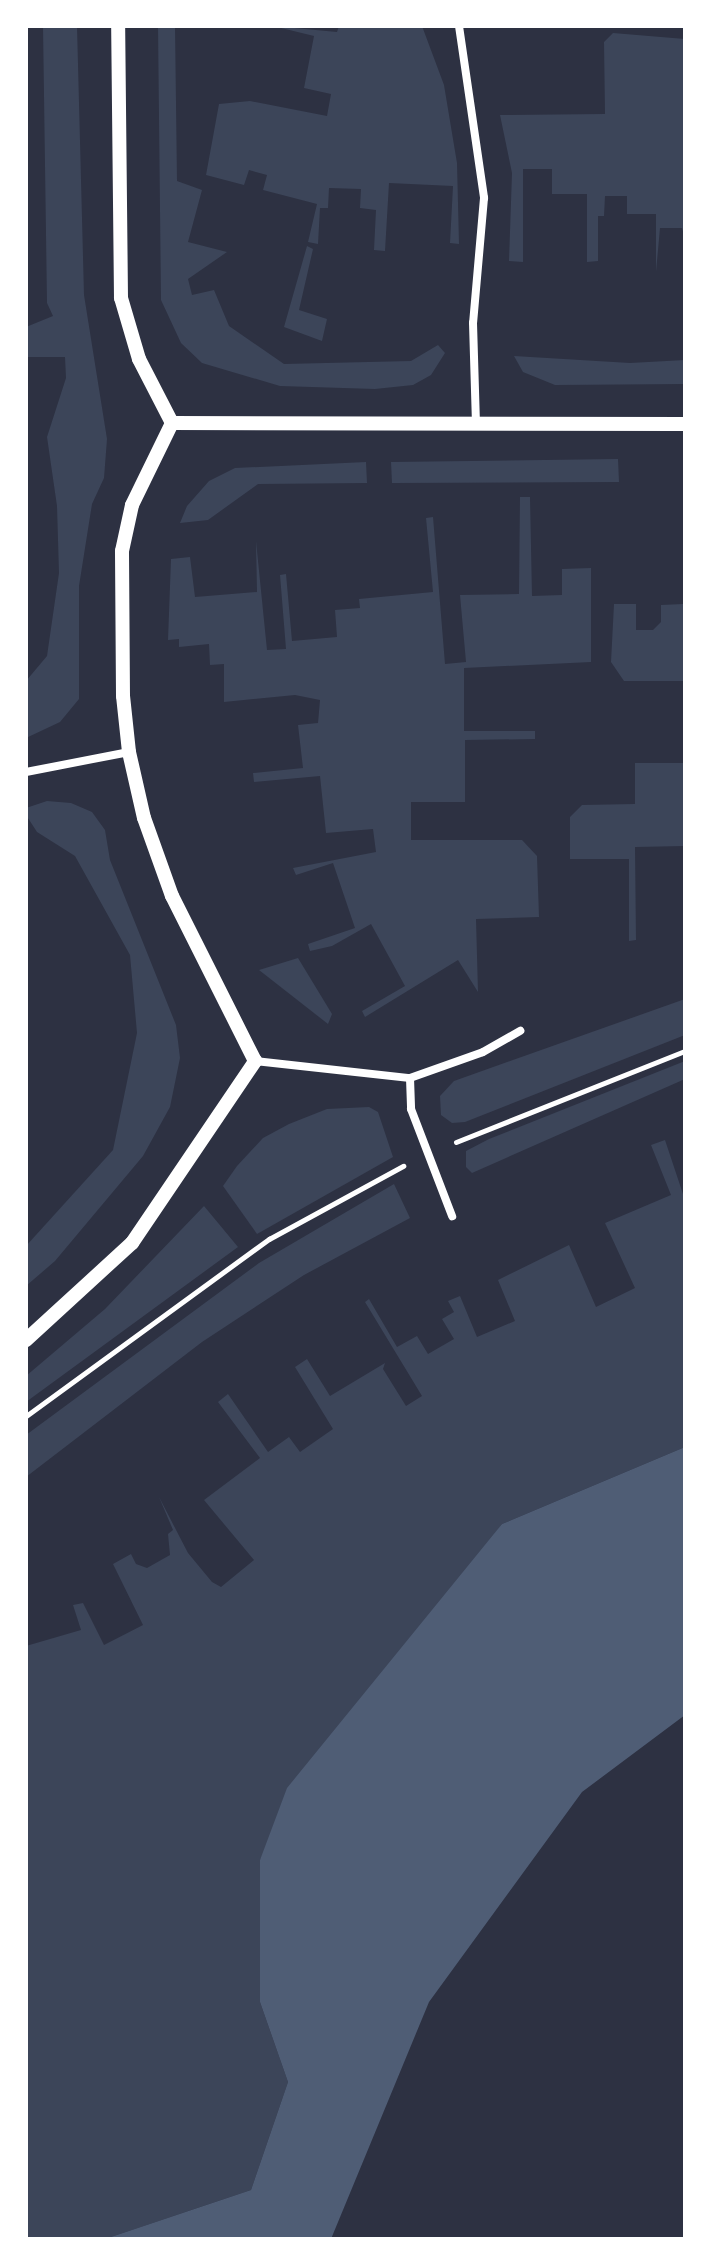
<!DOCTYPE html>
<style>
body{margin:0}
#map{position:relative;width:711px;height:2265px;overflow:hidden;background:#2d3142;font-family:"Asap Condensed",sans-serif}
div>[style]{position:absolute}
.green>*{inset:0;background:#3c4559}
.water>*{inset:0;background:#4f5d75}
.path>*{height:5px;margin:-2.5px;padding:0 2.5px;transform-origin:2.5px;border-radius:2.5px;background:#fff}
.minor>*{height:8px;margin:-4px;padding:0 4px;transform-origin:4px;border-radius:4px;background:#fff}
.tertiary>*{height:14px;margin:-7px;padding:0 7px;transform-origin:7px;border-radius:7px;background:#fff}
span{translate:-50% -50%;white-space:nowrap;text-align:center;line-height:1.15;-webkit-text-stroke:6px #fff;paint-order:stroke}
.frame{position:absolute;inset:0;border:28px solid #fff;pointer-events:none}
</style>
<div id="map">
<div class="green">
<div style="clip-path:polygon(43px 26px,77px 26px,84px 295px,107px 439px,104px 478px,92px 504px,79px 586px,79px 699px,60px 722px,26px 738px,26px 681px,47px 656px,59px 573px,57px 506px,47px 437px,66px 378px,65px 357px,26px 357px,26px 327px,53px 316px,47px 303px)"></div>
<div style="clip-path:polygon(158px 26px,175px 26px,177px 181px,202px 190px,188px 242px,227px 252px,188px 279px,192px 295px,214px 290px,229px 326px,284px 364px,411px 361px,438px 345px,445px 353px,431px 375px,413px 385px,375px 389px,280px 386px,202px 363px,181px 343px,161px 300px)"></div>
<div style="clip-path:polygon(273px 26px,337px 32px,339px 26px,422px 26px,444px 85px,457px 163px,459px 244px,450px 243px,453px 186px,389px 183px,385px 251px,374px 250px,376px 210px,360px 208px,361px 189px,329px 188px,328px 208px,320px 208px,318px 244px,308px 242px,317px 204px,263px 190px,267px 175px,249px 170px,244px 185px,206px 175px,219px 104px,250px 101px,327px 116px,331px 94px,304px 88px,314px 36px)"></div>
<div style="clip-path:polygon(613px 33px,685px 39px,685px 239px,682px 228px,660px 228px,656px 272px,656px 214px,627px 214px,627px 196px,605px 196px,604px 216px,598px 216px,598px 261px,587px 262px,587px 194px,552px 194px,552px 169px,523px 169px,523px 262px,509px 261px,512px 173px,500px 115px,605px 114px,604px 42px)"></div>
<div style="clip-path:polygon(307px 246px,313px 249px,299px 310px,327px 319px,322px 341px,284px 327px)"></div>
<div style="clip-path:polygon(514px 356px,630px 363px,685px 360px,685px 384px,555px 385px,523px 372px)"></div>
<div style="clip-path:polygon(618px 459px,619px 482px,392px 483px,391px 462px)"></div>
<div style="clip-path:polygon(366px 462px,367px 483px,258px 484px,208px 520px,180px 523px,187px 506px,209px 481px,235px 468px)"></div>
<div style="clip-path:polygon(520px 497px,530px 497px,532px 596px,562px 595px,562px 569px,591px 568px,591px 662px,464px 668px,464px 731px,535px 731px,535px 739px,465px 740px,465px 802px,411px 802px,411px 840px,522px 840px,537px 856px,539px 917px,476px 919px,478px 992px,458px 960px,365px 1017px,362px 1011px,405px 986px,371px 924px,332px 946px,310px 951px,308px 944px,355px 928px,333px 863px,296px 875px,293px 868px,376px 852px,373px 829px,326px 833px,320px 776px,254px 782px,253px 773px,303px 768px,298px 725px,318px 723px,320px 700px,295px 695px,224px 702px,224px 664px,210px 665px,209px 644px,179px 647px,179px 639px,168px 640px,171px 559px,190px 557px,195px 597px,257px 592px,256px 541px,267px 650px,286px 649px,280px 575px,286px 574px,292px 641px,337px 637px,335px 610px,360px 608px,359px 599px,433px 592px,426px 518px,433px 517px,445px 664px,466px 662px,460px 595px,519px 594px)"></div>
<div style="clip-path:polygon(685px 561px,685px 681px,624px 681px,611px 662px,614px 604px,636px 604px,636px 630px,653px 630px,661px 622px,661px 605px,683px 604px)"></div>
<div style="clip-path:polygon(635px 763px,685px 763px,685px 846px,635px 847px,636px 940px,629px 941px,629px 859px,570px 859px,570px 817px,582px 805px,635px 804px)"></div>
<div style="clip-path:polygon(47px 801px,71px 803px,92px 812px,105px 830px,110px 860px,176px 1025px,180px 1058px,170px 1107px,143px 1156px,55px 1261px,26px 1286px,26px 1246px,113px 1150px,137px 1033px,130px 955px,75px 856px,37px 832px,26px 815px,26px 808px)"></div>
<div style="clip-path:polygon(298px 958px,332px 1014px,328px 1024px,259px 970px)"></div>
<div style="clip-path:polygon(685px 999px,685px 1035px,465px 1122px,452px 1123px,441px 1115px,440px 1096px,454px 1081px)"></div>
<div style="clip-path:polygon(685px 1061px,685px 1079px,472px 1173px,466px 1167px,466px 1151px,489px 1139px)"></div>
<div style="clip-path:polygon(369px 1107px,378px 1112px,393px 1157px,257px 1234px,223px 1186px,237px 1166px,263px 1138px,289px 1124px,327px 1109px)"></div>
<div style="clip-path:polygon(665px 1140px,685px 1200px,685px 1447px,502px 1524px,260px 1860px,260px 2002px,288px 2082px,251px 2190px,105px 2239px,26px 2239px,26px 1646px,81px 1630px,73px 1605px,83px 1603px,104px 1645px,143px 1625px,113px 1564px,131px 1554px,136px 1564px,147px 1568px,170px 1555px,168px 1534px,173px 1530px,159px 1497px,188px 1553px,212px 1582px,221px 1587px,254px 1560px,204px 1500px,260px 1458px,218px 1402px,228px 1394px,268px 1452px,289px 1437px,300px 1452px,333px 1429px,295px 1367px,307px 1359px,330px 1396px,385px 1363px,383px 1369px,406px 1406px,422px 1396px,365px 1302px,369px 1299px,397px 1347px,417px 1336px,428px 1354px,454px 1339px,442px 1319px,454px 1312px,448px 1301px,460px 1296px,477px 1337px,515px 1321px,498px 1280px,569px 1245px,596px 1307px,635px 1288px,605px 1223px,671px 1195px,651px 1145px)"></div>
<div style="clip-path:polygon(394px 1184px,410px 1218px,304px 1275px,202px 1342px,26px 1477px,26px 1435px,259px 1263px)"></div>
<div style="clip-path:polygon(204px 1206px,238px 1247px,26px 1402px,26px 1376px,105px 1309px)"></div>
</div>
<div class="water">
<div style="clip-path:polygon(685px 1447px,685px 1715px,582px 1792px,429px 2002px,331px 2239px,105px 2239px,251px 2190px,288px 2082px,260px 2002px,260px 1860px,287px 1788px,502px 1524px)"></div>
</div>
<div class="path">
<div style="left:456px;top:1142px;width:246px;rotate:-21.7deg"></div>
<div style="left:26px;top:1416px;width:301px;rotate:-36.1deg"></div>
<div style="left:269px;top:1239px;width:153px;rotate:-28.6deg"></div>
</div>
<div class="minor">
<div style="left:459px;top:26px;width:174px;rotate:81.7deg"></div>
<div style="left:484px;top:198px;width:125px;rotate:95deg"></div>
<div style="left:473px;top:323px;width:101px;rotate:88.3deg"></div>
<div style="left:26px;top:772px;width:105px;rotate:-11deg"></div>
<div style="left:255px;top:1061px;width:156px;rotate:6.3deg"></div>
<div style="left:410px;top:1078px;width:31px;rotate:88deg"></div>
<div style="left:411px;top:1109px;width:115px;rotate:69deg"></div>
<div style="left:410px;top:1078px;width:77px;rotate:-19.6deg"></div>
<div style="left:483px;top:1052px;width:43px;rotate:-29.6deg"></div>
</div>
<div class="tertiary">
<div style="left:172px;top:423px;width:513px;rotate:0.11deg"></div>
<div style="left:26px;top:1340px;width:144px;rotate:-42.5deg"></div>
<div style="left:132px;top:1243px;width:220px;rotate:-55.9deg"></div>
<div style="left:255px;top:1061px;width:185px;rotate:-116.7deg"></div>
<div style="left:172px;top:896px;width:83px;rotate:-109.7deg"></div>
<div style="left:144px;top:818px;width:68px;rotate:-102.8deg"></div>
<div style="left:129px;top:752px;width:56px;rotate:-96.1deg"></div>
<div style="left:123px;top:696px;width:145px;rotate:-90.4deg"></div>
<div style="left:122px;top:551px;width:47px;rotate:-77.7deg"></div>
<div style="left:132px;top:505px;width:91px;rotate:-64deg"></div>
<div style="left:172px;top:423px;width:72px;rotate:-117.3deg"></div>
<div style="left:139px;top:359px;width:64px;rotate:-106.4deg"></div>
<div style="left:121px;top:298px;width:272px;rotate:-90.6deg"></div>
</div>
<div class="frame"></div>
</div>
